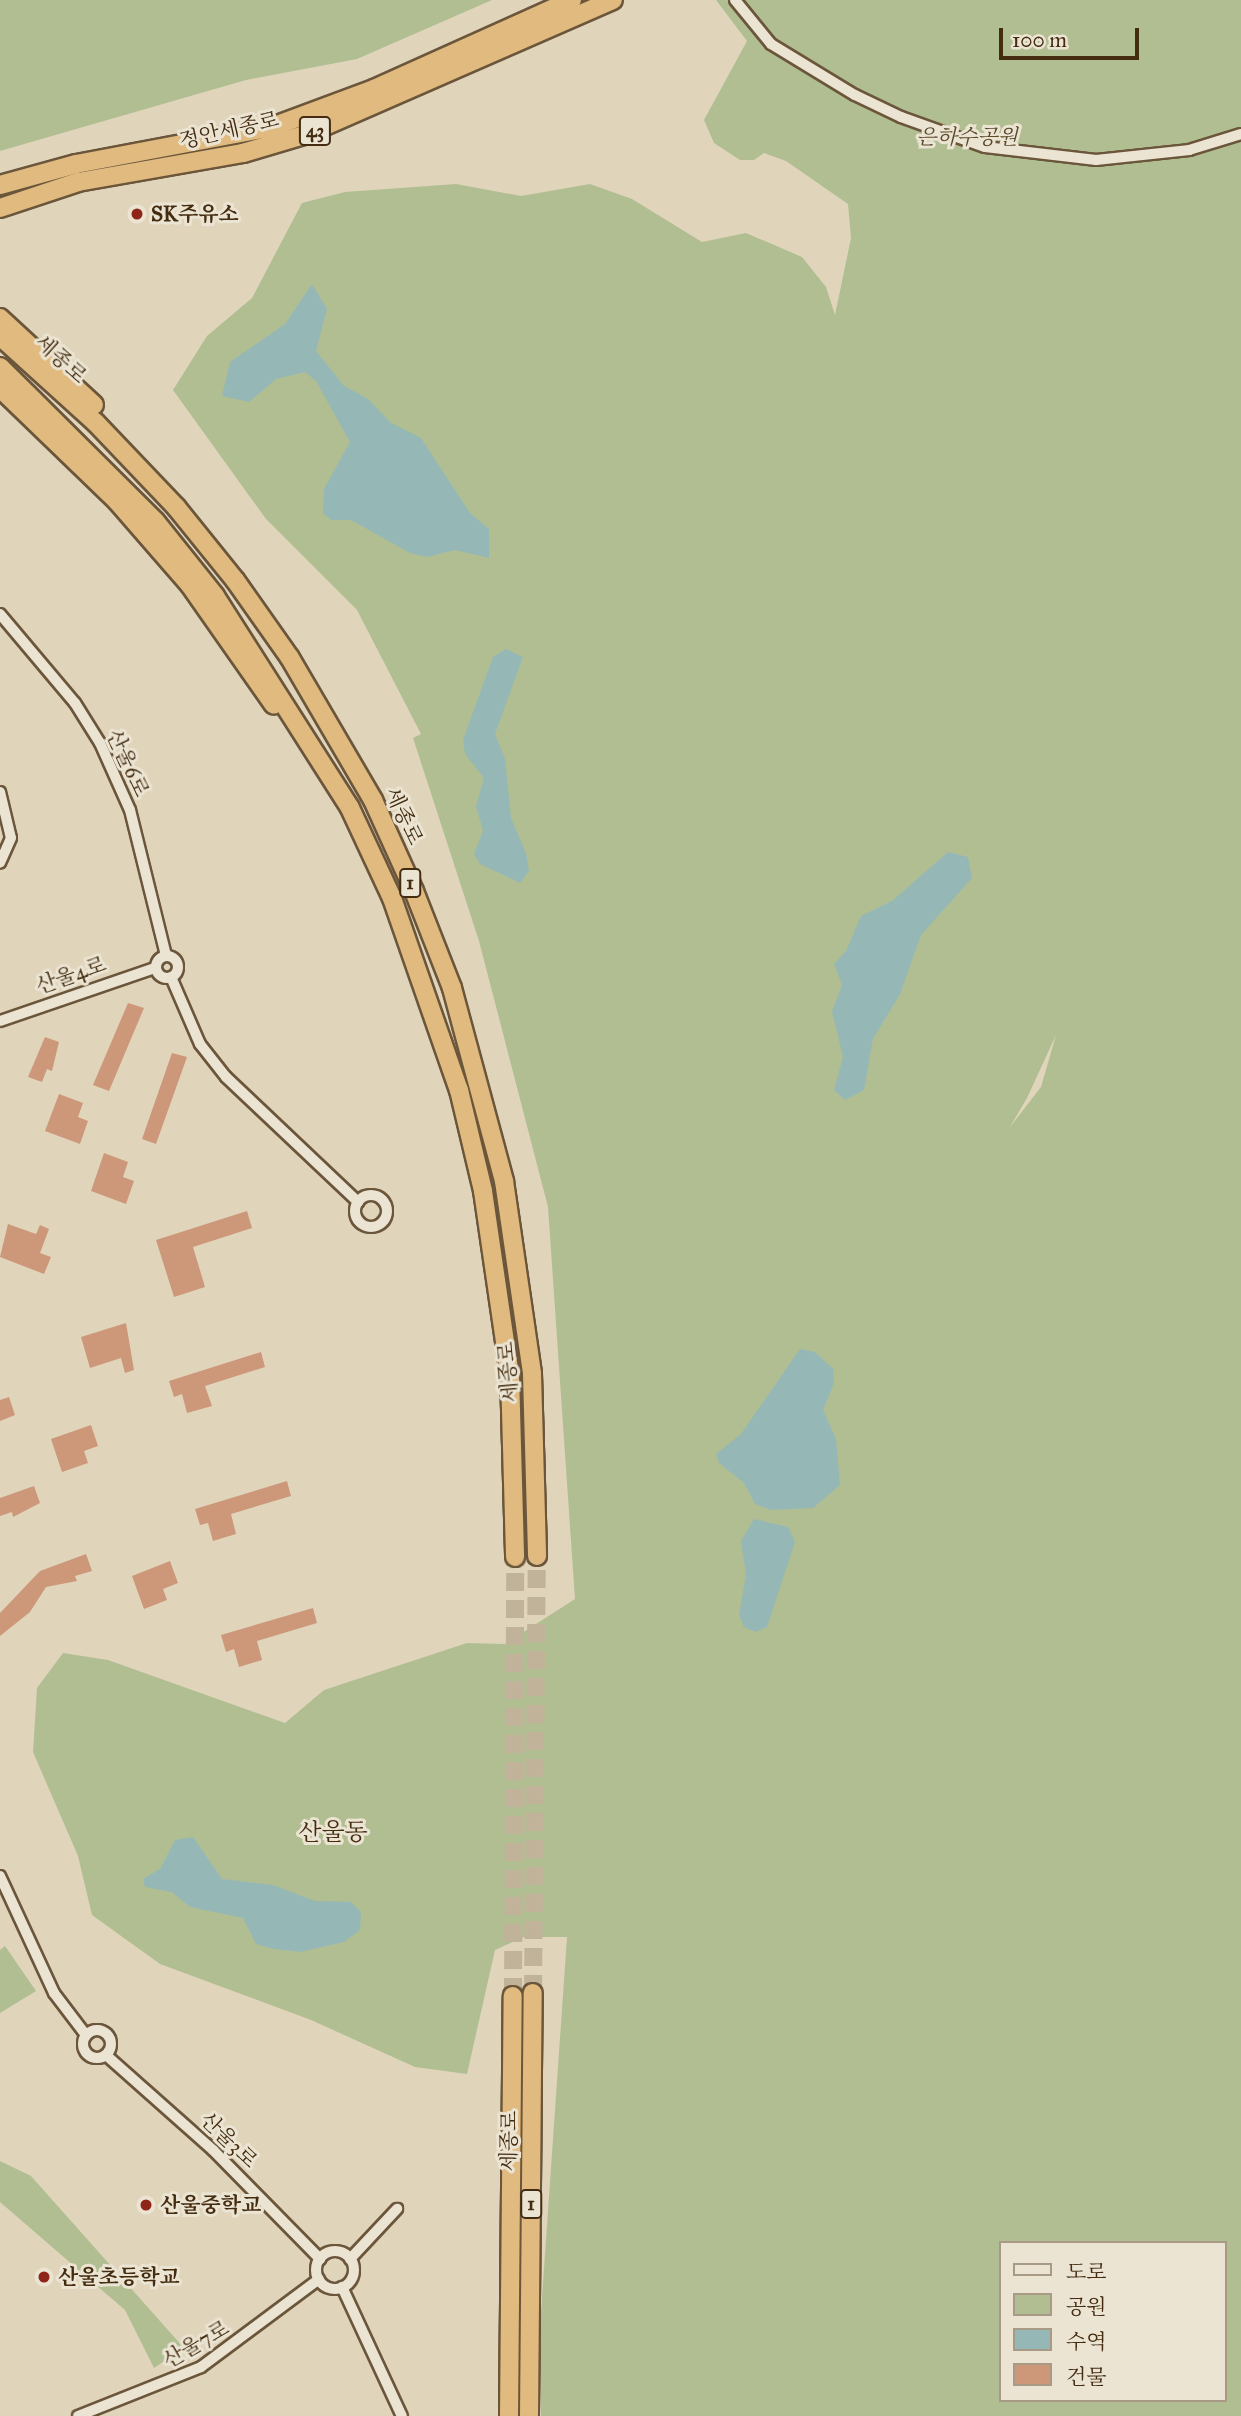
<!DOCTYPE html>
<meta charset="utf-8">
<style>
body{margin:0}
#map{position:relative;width:1241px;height:2416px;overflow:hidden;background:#e0d5bb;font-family:"IM FELL Great Primer","Noto Serif KR",serif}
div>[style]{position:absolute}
.green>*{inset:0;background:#b0be92}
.water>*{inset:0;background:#95b8b7}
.building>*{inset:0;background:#cd9779}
.trunk-tunnel>*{height:18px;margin-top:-9px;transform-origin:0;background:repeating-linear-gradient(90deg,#c1b399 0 18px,transparent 0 27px)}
.roads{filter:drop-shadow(2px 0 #6b563b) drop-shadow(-2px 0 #6b563b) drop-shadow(0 2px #6b563b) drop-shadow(0 -2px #6b563b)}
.minor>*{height:10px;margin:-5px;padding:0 5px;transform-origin:5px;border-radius:5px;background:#ebe4d3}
.minor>.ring{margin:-5px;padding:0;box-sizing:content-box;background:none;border:10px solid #ebe4d3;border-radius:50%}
.trunk>*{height:18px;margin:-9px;padding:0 9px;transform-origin:9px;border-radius:9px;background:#e0ba7e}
.dots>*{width:19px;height:19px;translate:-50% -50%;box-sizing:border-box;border:4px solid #ebe4d3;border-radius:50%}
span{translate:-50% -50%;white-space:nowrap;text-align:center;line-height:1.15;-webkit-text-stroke:6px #ebe4d3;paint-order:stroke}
.shield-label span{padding:2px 5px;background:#ebe4d3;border:2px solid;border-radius:5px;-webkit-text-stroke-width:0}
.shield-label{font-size:19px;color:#442c10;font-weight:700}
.street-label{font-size:21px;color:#442c10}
.park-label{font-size:21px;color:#5a492a;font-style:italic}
.poi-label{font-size:21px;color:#442c10;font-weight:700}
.left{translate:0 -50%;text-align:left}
.quarter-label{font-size:24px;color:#442c10}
.legend{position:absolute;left:999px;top:2241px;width:228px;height:161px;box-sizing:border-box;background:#ebe4d3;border:2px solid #a89a85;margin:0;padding:9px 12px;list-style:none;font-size:21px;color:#442c10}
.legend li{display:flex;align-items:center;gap:14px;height:35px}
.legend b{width:35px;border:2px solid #a89a85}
.scale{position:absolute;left:999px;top:28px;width:140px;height:32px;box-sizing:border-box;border:4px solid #442c10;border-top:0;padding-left:9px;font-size:21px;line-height:24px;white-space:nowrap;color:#442c10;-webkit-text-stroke:5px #ebe4d3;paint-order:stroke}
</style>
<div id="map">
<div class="green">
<div style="clip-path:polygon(0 0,492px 0,357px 59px,246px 80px,0 151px)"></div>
<div style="clip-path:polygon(evenodd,716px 0,1241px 0,1241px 2416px,541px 2416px,541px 2312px,567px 1937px,524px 1937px,495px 1950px,467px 2074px,415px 2067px,311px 2020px,160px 1964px,92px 1915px,78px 1856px,33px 1752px,37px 1688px,63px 1653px,108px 1660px,285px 1723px,324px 1690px,467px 1643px,505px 1644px,575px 1599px,548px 1207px,479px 941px,413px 738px,421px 734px,357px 610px,266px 519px,173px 390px,207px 336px,252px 298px,302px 203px,345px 192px,456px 184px,521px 196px,590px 184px,632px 199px,702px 242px,746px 233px,802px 257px,826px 287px,835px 315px,851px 238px,848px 204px,786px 161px,764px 153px,754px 160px,740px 160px,714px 143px,704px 120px,747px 41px,716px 0,1056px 1035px,1041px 1087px,1010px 1127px,1027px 1098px,1056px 1035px,716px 0,1001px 2243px,1225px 2243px,1225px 2400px,1001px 2400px,1001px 2243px)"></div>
<div style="clip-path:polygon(5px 1946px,36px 1991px,0 2013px,0 1950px)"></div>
<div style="clip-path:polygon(0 2161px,31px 2176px,184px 2348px,154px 2368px,125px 2310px,0 2202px)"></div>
</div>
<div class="water">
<div style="clip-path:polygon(312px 284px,327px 309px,316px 351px,344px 386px,368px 399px,391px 423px,421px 438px,470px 513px,489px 529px,489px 558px,455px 550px,427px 557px,410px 553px,351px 520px,331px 520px,323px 513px,324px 489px,350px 442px,316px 381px,305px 372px,276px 379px,249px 402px,222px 396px,230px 362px,285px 324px)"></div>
<div style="clip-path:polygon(506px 649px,523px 657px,495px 734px,505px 759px,511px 818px,526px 853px,529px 871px,520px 883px,480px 864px,474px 854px,483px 831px,476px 806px,484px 778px,465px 754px,463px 740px,493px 657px)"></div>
<div style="clip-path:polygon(948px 852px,968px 857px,972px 878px,921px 935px,900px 994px,873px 1039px,864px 1090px,845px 1100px,834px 1090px,843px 1057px,832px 1011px,842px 985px,834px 964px,846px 951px,861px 916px,892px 901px)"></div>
<div style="clip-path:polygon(800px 1349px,815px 1352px,833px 1369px,834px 1383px,823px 1410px,836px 1439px,840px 1485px,813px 1508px,771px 1510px,755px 1504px,744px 1483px,719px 1463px,716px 1454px,741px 1434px)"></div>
<div style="clip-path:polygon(754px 1519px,788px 1527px,795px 1542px,767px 1627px,756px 1632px,744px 1627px,739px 1615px,746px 1575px,741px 1541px)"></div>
<div style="clip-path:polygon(193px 1837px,222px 1879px,273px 1885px,315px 1901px,351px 1902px,361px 1912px,360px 1930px,344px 1942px,300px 1952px,274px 1949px,256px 1944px,243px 1918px,190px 1907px,172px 1892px,145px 1887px,143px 1879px,160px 1869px,175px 1840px)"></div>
</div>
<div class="building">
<div style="clip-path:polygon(128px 1003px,144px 1008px,109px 1091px,93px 1085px)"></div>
<div style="clip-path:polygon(45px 1037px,59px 1042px,52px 1071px,47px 1069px,42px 1082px,28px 1077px)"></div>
<div style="clip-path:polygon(172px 1053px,187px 1057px,156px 1144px,142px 1139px)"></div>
<div style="clip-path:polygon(59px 1094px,83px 1103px,78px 1117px,88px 1121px,80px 1144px,45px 1131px)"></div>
<div style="clip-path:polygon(104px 1153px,128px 1162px,123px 1177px,134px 1181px,126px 1204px,91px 1191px)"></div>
<div style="clip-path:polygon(247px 1211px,252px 1228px,193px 1247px,205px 1287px,174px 1297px,156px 1240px)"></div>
<div style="clip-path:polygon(8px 1224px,36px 1234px,40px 1225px,49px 1229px,40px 1253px,51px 1257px,44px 1274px,0 1257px)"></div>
<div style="clip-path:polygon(126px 1323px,134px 1370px,125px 1373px,121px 1358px,90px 1368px,81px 1337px)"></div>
<div style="clip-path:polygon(261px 1352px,265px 1367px,205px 1386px,212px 1406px,187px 1413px,182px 1394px,174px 1397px,169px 1381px)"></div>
<div style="clip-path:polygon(9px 1397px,15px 1415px,0 1421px,0 1400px)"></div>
<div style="clip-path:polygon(91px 1425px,98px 1446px,84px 1451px,88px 1463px,62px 1472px,51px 1439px)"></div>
<div style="clip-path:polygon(287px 1481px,291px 1496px,231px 1514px,236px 1534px,213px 1541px,208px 1523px,200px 1525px,195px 1509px)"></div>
<div style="clip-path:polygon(34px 1486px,40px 1503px,13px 1517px,12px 1512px,0 1516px,0 1498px)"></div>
<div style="clip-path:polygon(86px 1554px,92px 1571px,75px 1576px,77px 1581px,46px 1587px,30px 1612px,0 1636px,0 1613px,40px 1571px)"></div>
<div style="clip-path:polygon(170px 1561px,178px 1583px,163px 1589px,167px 1600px,144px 1609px,132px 1576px)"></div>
<div style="clip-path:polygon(313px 1608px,317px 1623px,257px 1641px,262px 1660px,239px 1667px,234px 1649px,226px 1652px,221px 1635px)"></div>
</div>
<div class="trunk-tunnel">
<div style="left:533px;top:1993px;width:437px;rotate:-89.5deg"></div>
<div style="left:513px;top:1996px;width:439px;rotate:-89.7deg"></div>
</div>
<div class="roads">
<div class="minor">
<div style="left:735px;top:0;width:57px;rotate:50.7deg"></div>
<div style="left:771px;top:44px;width:98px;rotate:31.3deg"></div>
<div style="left:855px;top:95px;width:51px;rotate:25.6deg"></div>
<div style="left:901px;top:117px;width:89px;rotate:19.7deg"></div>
<div style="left:985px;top:147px;width:112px;rotate:6.7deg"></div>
<div style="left:1096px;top:160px;width:94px;rotate:-6.1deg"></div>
<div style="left:1189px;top:150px;width:54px;rotate:-17.1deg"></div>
<div style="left:0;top:614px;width:116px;rotate:49.9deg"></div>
<div style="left:75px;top:703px;width:47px;rotate:58deg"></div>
<div style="left:100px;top:743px;width:73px;rotate:65.9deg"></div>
<div style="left:130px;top:810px;width:149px;rotate:76.1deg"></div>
<div style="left:0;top:792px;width:47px;rotate:76.6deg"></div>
<div style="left:11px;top:838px;width:27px;rotate:114deg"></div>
<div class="ring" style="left:156px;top:956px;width:12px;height:12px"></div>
<div style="left:171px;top:977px;width:73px;rotate:66.6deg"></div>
<div style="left:200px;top:1044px;width:42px;rotate:51.8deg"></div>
<div style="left:226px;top:1077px;width:182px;rotate:43.4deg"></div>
<div style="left:0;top:1021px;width:164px;rotate:-18.9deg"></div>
<div class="ring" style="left:355px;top:1195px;width:22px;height:22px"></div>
<div style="left:0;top:1876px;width:129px;rotate:65.2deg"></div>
<div style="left:54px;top:1993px;width:53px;rotate:52.7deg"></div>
<div class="ring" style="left:83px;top:2030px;width:18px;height:18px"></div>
<div style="left:106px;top:2055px;width:143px;rotate:41.6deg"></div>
<div style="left:213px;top:2150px;width:153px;rotate:45.5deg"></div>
<div class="ring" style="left:316px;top:2251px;width:28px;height:28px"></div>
<div style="left:350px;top:2259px;width:69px;rotate:-46.8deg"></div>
<div style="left:342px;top:2287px;width:142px;rotate:65.1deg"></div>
<div style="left:78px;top:2416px;width:132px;rotate:-21.7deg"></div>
<div style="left:201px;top:2367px;width:147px;rotate:-36.7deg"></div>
</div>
<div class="trunk">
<div style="left:0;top:185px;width:79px;rotate:-15.4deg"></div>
<div style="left:76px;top:164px;width:199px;rotate:-10.7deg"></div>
<div style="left:272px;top:127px;width:109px;rotate:-20.4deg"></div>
<div style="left:374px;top:89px;width:217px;rotate:-24.2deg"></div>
<div style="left:0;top:208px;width:82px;rotate:-18.4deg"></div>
<div style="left:78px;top:182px;width:168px;rotate:-10deg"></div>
<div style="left:243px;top:153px;width:64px;rotate:-16.4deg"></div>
<div style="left:304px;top:135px;width:337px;rotate:-23.6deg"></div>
<div style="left:0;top:318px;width:128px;rotate:42.8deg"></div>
<div style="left:0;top:336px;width:130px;rotate:42.2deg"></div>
<div style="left:96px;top:423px;width:116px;rotate:46.4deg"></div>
<div style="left:176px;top:507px;width:94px;rotate:51.1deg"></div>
<div style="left:235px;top:580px;width:95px;rotate:54.8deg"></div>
<div style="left:290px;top:658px;width:164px;rotate:59.7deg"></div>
<div style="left:373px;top:800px;width:100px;rotate:65.7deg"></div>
<div style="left:414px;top:891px;width:104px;rotate:68.6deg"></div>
<div style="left:452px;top:988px;width:200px;rotate:74.9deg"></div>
<div style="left:504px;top:1181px;width:195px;rotate:81.7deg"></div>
<div style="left:532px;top:1374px;width:182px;rotate:88.4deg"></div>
<div style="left:0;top:367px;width:218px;rotate:44.8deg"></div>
<div style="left:155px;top:521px;width:96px;rotate:51.3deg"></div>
<div style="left:215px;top:596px;width:251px;rotate:57.5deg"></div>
<div style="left:350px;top:808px;width:99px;rotate:65deg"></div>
<div style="left:392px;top:898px;width:203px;rotate:70.8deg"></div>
<div style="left:459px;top:1090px;width:104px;rotate:76.6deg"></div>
<div style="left:483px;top:1191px;width:186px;rotate:81.7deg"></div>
<div style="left:510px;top:1375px;width:182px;rotate:88.4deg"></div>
<div style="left:0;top:388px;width:163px;rotate:44deg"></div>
<div style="left:117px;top:501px;width:111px;rotate:49deg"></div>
<div style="left:190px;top:585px;width:146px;rotate:55deg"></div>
<div style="left:509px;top:2416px;width:420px;rotate:-89.5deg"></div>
<div style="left:529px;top:2416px;width:423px;rotate:-89.5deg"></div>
</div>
</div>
<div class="dots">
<div style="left:137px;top:214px;background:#8f2418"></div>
<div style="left:146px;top:2205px;background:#8f2418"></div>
<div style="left:44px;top:2277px;background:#8f2418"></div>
</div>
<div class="shield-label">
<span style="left:315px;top:131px">43</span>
<span style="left:410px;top:883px">1</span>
<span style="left:531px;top:2204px">1</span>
</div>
<div class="street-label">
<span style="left:229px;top:130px;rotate:-13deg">정안세종로</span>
<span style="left:61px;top:359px;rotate:42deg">세종로</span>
<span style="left:128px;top:763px;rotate:65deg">산울6로</span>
<span style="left:404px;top:816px;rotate:65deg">세종로</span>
<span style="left:71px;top:975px;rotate:-19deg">산울4로</span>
<span style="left:508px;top:1372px;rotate:-95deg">세종로</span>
<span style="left:229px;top:2140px;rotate:44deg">산울3로</span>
<span style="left:509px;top:2141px;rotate:-89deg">세종로</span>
<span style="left:196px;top:2344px;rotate:-30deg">산울7로</span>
</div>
<div class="park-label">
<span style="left:967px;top:137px">은하수공원</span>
</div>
<div class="poi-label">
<span class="left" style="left:151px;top:214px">SK주유소</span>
<span class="left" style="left:160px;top:2205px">산울중학교</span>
<span class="left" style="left:58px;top:2277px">산울초등학교</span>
</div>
<div class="quarter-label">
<span style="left:333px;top:1833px">산울동</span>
</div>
<ul class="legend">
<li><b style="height:9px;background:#ebe4d3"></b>도로</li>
<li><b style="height:19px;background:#b0be92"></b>공원</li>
<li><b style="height:19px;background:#95b8b7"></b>수역</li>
<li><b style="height:19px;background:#cd9779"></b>건물</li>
</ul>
<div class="scale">100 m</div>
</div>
